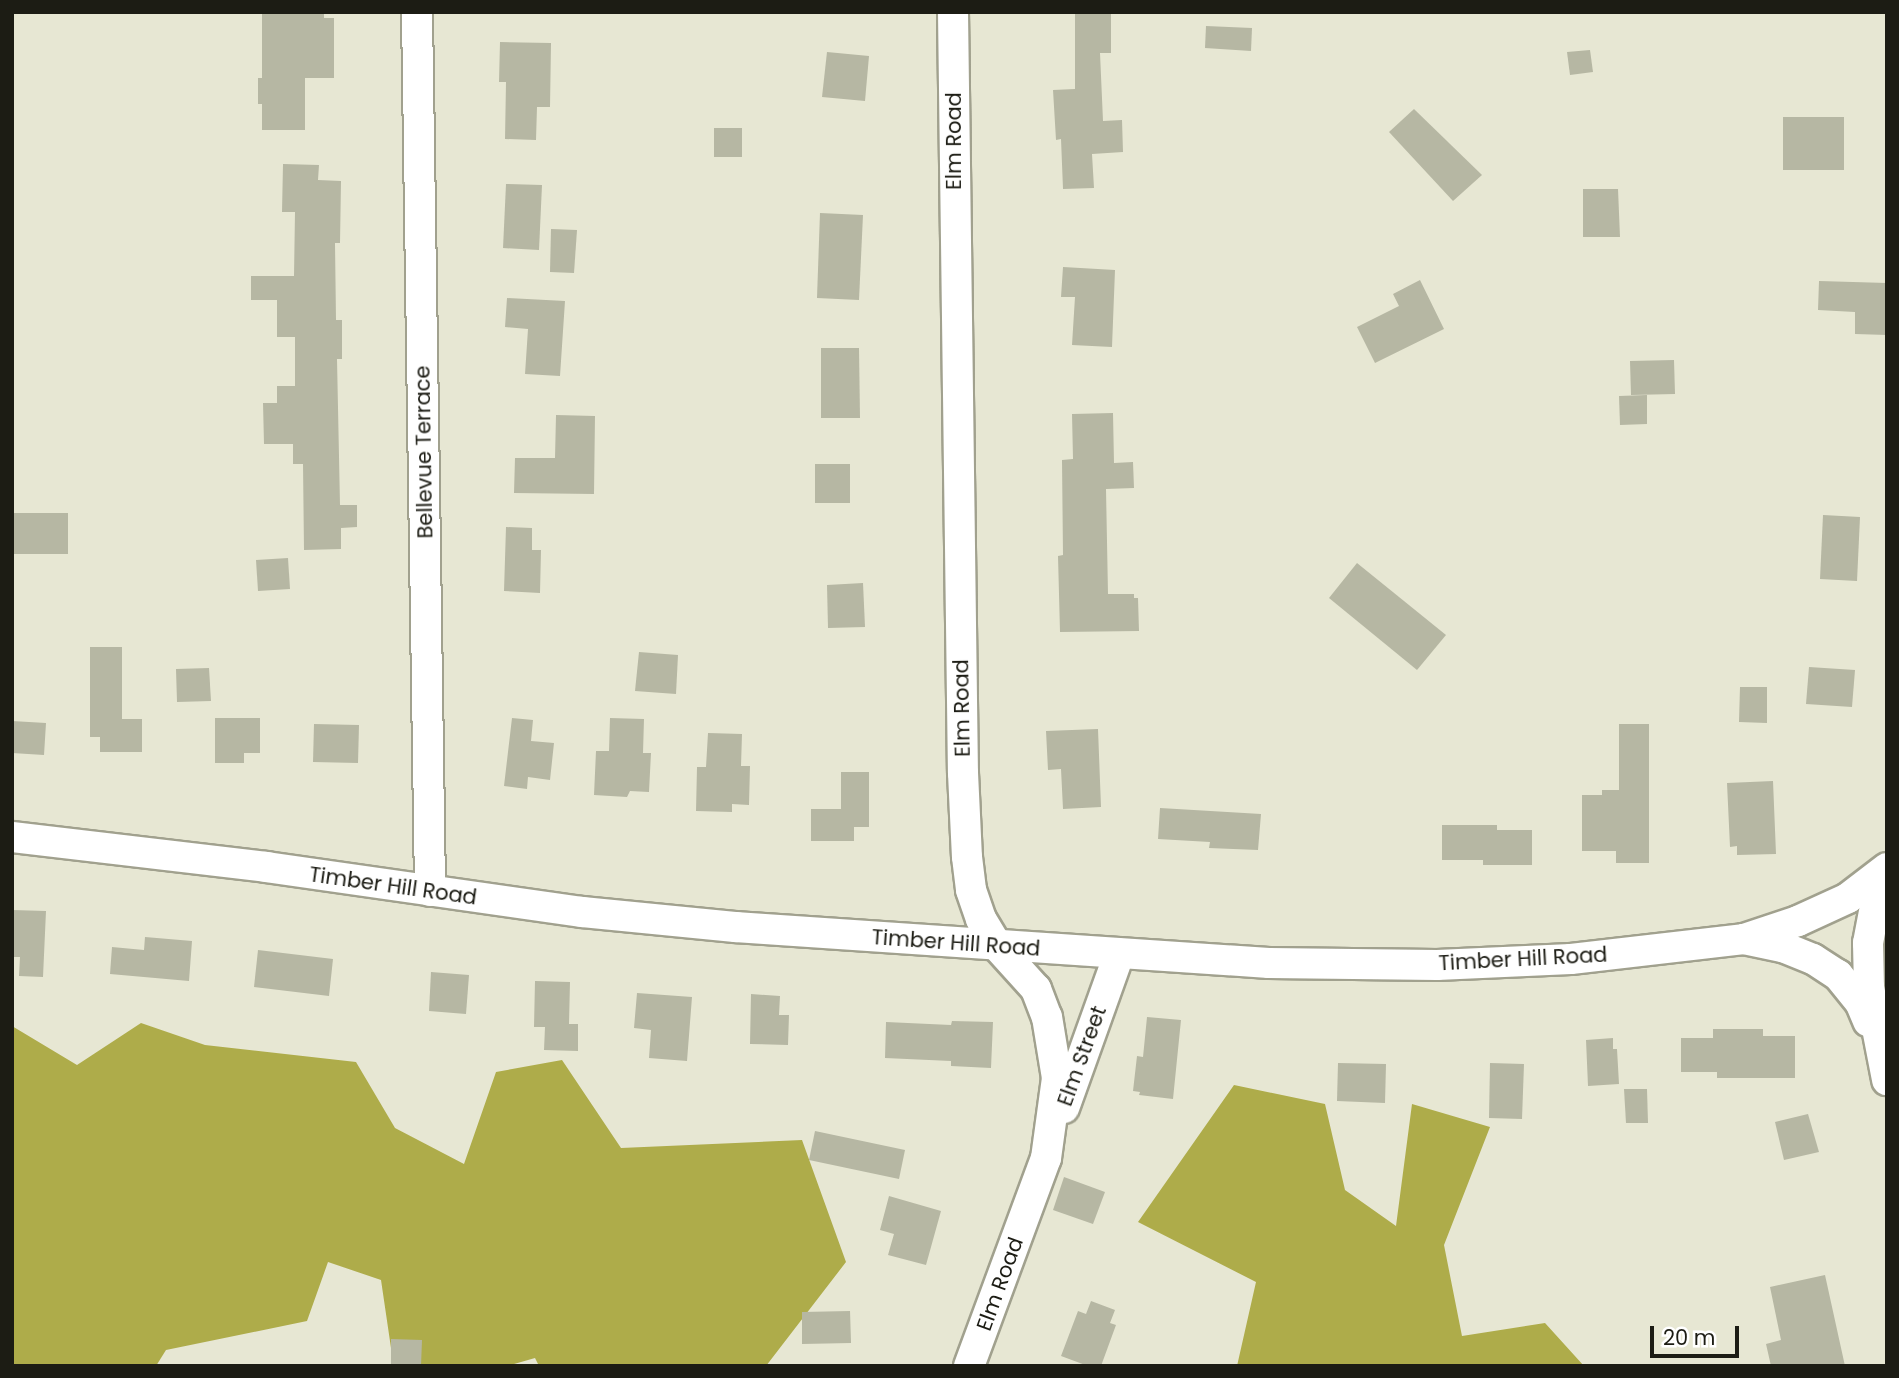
<!DOCTYPE html>
<style>
body{margin:0}
#map{position:relative;width:1899px;height:1378px;overflow:hidden;background:#e7e7d3;font-family:Poppins,sans-serif}
div>[style]{position:absolute}
.forest>*{inset:0;background:#aeac4a}
.building>*{inset:0;background:#b6b7a3}
.roads{filter:drop-shadow(2px 0 #a1a18e) drop-shadow(-2px 0 #a1a18e) drop-shadow(0 2px #a1a18e) drop-shadow(0 -2px #a1a18e)}
.minor>*{height:30px;margin:-15px;padding:0 15px;transform-origin:15px;border-radius:15px;background:#fff}
span{translate:-50% -50%;white-space:nowrap;text-align:center;line-height:1.15;-webkit-text-stroke:5px #fff;paint-order:stroke}
.street-label{font-size:21px;color:#1c1c14}
.frame{position:absolute;inset:0;border:14px solid #1c1c14;pointer-events:none}
.scale{position:absolute;left:1650px;top:1326px;width:89px;height:32px;box-sizing:border-box;border:4px solid #1c1c14;border-top:0;padding-left:9px;font-size:21px;line-height:24px;white-space:nowrap;color:#1c1c14;-webkit-text-stroke:5px #fff;paint-order:stroke}
</style>
<div id="map">
<div class="forest">
<div style="clip-path:polygon(141px 1023px,205px 1045px,356px 1062px,395px 1128px,464px 1164px,496px 1072px,562px 1060px,621px 1148px,802px 1140px,846px 1262px,766px 1366px,539px 1366px,535px 1358px,507px 1366px,402px 1366px,391px 1348px,381px 1280px,328px 1262px,307px 1321px,166px 1350px,156px 1366px,12px 1366px,12px 1026px,77px 1065px)"></div>
<div style="clip-path:polygon(1234px 1085px,1325px 1104px,1345px 1190px,1396px 1226px,1412px 1104px,1490px 1127px,1444px 1245px,1462px 1336px,1545px 1323px,1584px 1366px,1237px 1366px,1256px 1282px,1138px 1222px)"></div>
</div>
<div class="building">
<div style="clip-path:polygon(262px 12px,324px 12px,324px 18px,334px 18px,334px 78px,305px 78px,305px 130px,262px 130px,262px 104px,258px 104px,258px 78px,262px 78px)"></div>
<div style="clip-path:polygon(1075px 12px,1111px 12px,1111px 53px,1100px 53px,1103px 121px,1122px 120px,1123px 152px,1092px 154px,1094px 188px,1063px 189px,1061px 139px,1056px 140px,1053px 90px,1075px 89px)"></div>
<div style="clip-path:polygon(1206px 26px,1252px 28px,1251px 51px,1205px 48px)"></div>
<div style="clip-path:polygon(500px 42px,551px 43px,550px 107px,537px 107px,536px 140px,505px 139px,506px 82px,499px 82px)"></div>
<div style="clip-path:polygon(1590px 50px,1593px 72px,1570px 75px,1567px 52px)"></div>
<div style="clip-path:polygon(827px 52px,869px 56px,865px 101px,822px 97px)"></div>
<div style="clip-path:polygon(1414px 109px,1482px 175px,1453px 201px,1389px 132px)"></div>
<div style="clip-path:polygon(1783px 117px,1844px 117px,1844px 170px,1783px 170px)"></div>
<div style="clip-path:polygon(714px 128px,742px 128px,742px 157px,714px 157px)"></div>
<div style="clip-path:polygon(283px 164px,319px 165px,318px 180px,341px 181px,340px 243px,335px 243px,336px 320px,342px 320px,342px 359px,337px 359px,340px 505px,357px 505px,357px 527px,341px 528px,341px 549px,304px 550px,303px 464px,293px 464px,293px 444px,264px 444px,263px 403px,277px 403px,277px 386px,295px 386px,295px 337px,277px 337px,277px 300px,251px 300px,251px 276px,294px 276px,295px 212px,282px 212px)"></div>
<div style="clip-path:polygon(506px 184px,542px 185px,539px 250px,503px 248px)"></div>
<div style="clip-path:polygon(1583px 189px,1618px 189px,1620px 237px,1583px 237px)"></div>
<div style="clip-path:polygon(820px 213px,863px 215px,859px 300px,817px 298px)"></div>
<div style="clip-path:polygon(551px 229px,577px 230px,574px 273px,550px 272px)"></div>
<div style="clip-path:polygon(1063px 267px,1115px 270px,1112px 347px,1072px 345px,1075px 297px,1061px 297px)"></div>
<div style="clip-path:polygon(1420px 280px,1444px 329px,1375px 363px,1357px 327px,1399px 306px,1393px 294px)"></div>
<div style="clip-path:polygon(1819px 281px,1887px 283px,1887px 335px,1855px 334px,1855px 312px,1818px 310px)"></div>
<div style="clip-path:polygon(507px 298px,565px 301px,560px 376px,525px 374px,528px 329px,505px 327px)"></div>
<div style="clip-path:polygon(821px 348px,859px 348px,860px 418px,821px 418px)"></div>
<div style="clip-path:polygon(1674px 360px,1675px 394px,1631px 395px,1630px 361px)"></div>
<div style="clip-path:polygon(1647px 395px,1647px 424px,1620px 425px,1619px 396px)"></div>
<div style="clip-path:polygon(1113px 413px,1114px 463px,1133px 462px,1134px 488px,1106px 489px,1108px 594px,1134px 594px,1134px 598px,1138px 598px,1139px 631px,1060px 632px,1058px 556px,1063px 555px,1062px 460px,1073px 459px,1072px 414px)"></div>
<div style="clip-path:polygon(556px 415px,595px 416px,594px 494px,514px 493px,515px 458px,555px 458px)"></div>
<div style="clip-path:polygon(815px 464px,850px 464px,850px 503px,815px 503px)"></div>
<div style="clip-path:polygon(12px 513px,68px 513px,68px 554px,12px 554px)"></div>
<div style="clip-path:polygon(1823px 515px,1860px 517px,1857px 581px,1820px 579px)"></div>
<div style="clip-path:polygon(506px 527px,532px 528px,532px 550px,541px 550px,540px 593px,504px 591px)"></div>
<div style="clip-path:polygon(288px 558px,290px 589px,258px 591px,256px 560px)"></div>
<div style="clip-path:polygon(1357px 563px,1446px 635px,1417px 670px,1329px 598px)"></div>
<div style="clip-path:polygon(863px 583px,865px 627px,828px 628px,827px 585px)"></div>
<div style="clip-path:polygon(90px 647px,122px 647px,122px 719px,142px 719px,142px 752px,100px 752px,100px 737px,90px 737px)"></div>
<div style="clip-path:polygon(639px 652px,678px 655px,676px 694px,635px 691px)"></div>
<div style="clip-path:polygon(1809px 667px,1855px 670px,1852px 707px,1806px 704px)"></div>
<div style="clip-path:polygon(209px 668px,211px 701px,177px 702px,176px 669px)"></div>
<div style="clip-path:polygon(1740px 687px,1767px 687px,1767px 723px,1739px 722px)"></div>
<div style="clip-path:polygon(215px 718px,260px 718px,260px 753px,244px 753px,244px 763px,215px 763px)"></div>
<div style="clip-path:polygon(512px 718px,533px 720px,531px 741px,554px 743px,550px 780px,528px 777px,527px 789px,504px 786px)"></div>
<div style="clip-path:polygon(610px 718px,644px 719px,643px 753px,651px 753px,649px 792px,630px 791px,627px 797px,594px 795px,596px 751px,609px 751px)"></div>
<div style="clip-path:polygon(12px 721px,46px 723px,44px 755px,12px 753px)"></div>
<div style="clip-path:polygon(314px 724px,359px 725px,358px 763px,313px 762px)"></div>
<div style="clip-path:polygon(1619px 724px,1649px 724px,1649px 863px,1616px 863px,1616px 851px,1582px 851px,1582px 795px,1602px 795px,1602px 790px,1619px 790px)"></div>
<div style="clip-path:polygon(1098px 729px,1101px 807px,1063px 809px,1061px 769px,1048px 770px,1046px 731px)"></div>
<div style="clip-path:polygon(708px 733px,742px 734px,741px 766px,750px 766px,749px 805px,732px 804px,732px 812px,696px 811px,697px 767px,706px 767px)"></div>
<div style="clip-path:polygon(841px 772px,869px 772px,869px 827px,854px 827px,854px 841px,811px 841px,811px 809px,841px 809px)"></div>
<div style="clip-path:polygon(1773px 781px,1776px 854px,1737px 855px,1737px 846px,1730px 847px,1727px 783px)"></div>
<div style="clip-path:polygon(1160px 808px,1261px 814px,1258px 850px,1209px 848px,1210px 842px,1158px 839px)"></div>
<div style="clip-path:polygon(1442px 825px,1497px 825px,1497px 830px,1532px 830px,1532px 865px,1483px 865px,1483px 860px,1442px 860px)"></div>
<div style="clip-path:polygon(12px 910px,46px 911px,43px 977px,19px 976px,20px 957px,12px 957px)"></div>
<div style="clip-path:polygon(145px 937px,192px 941px,189px 981px,110px 974px,112px 947px,144px 950px)"></div>
<div style="clip-path:polygon(258px 950px,333px 959px,329px 996px,254px 987px)"></div>
<div style="clip-path:polygon(431px 972px,469px 975px,466px 1014px,429px 1011px)"></div>
<div style="clip-path:polygon(535px 981px,570px 982px,569px 1024px,578px 1024px,578px 1051px,544px 1050px,545px 1027px,534px 1027px)"></div>
<div style="clip-path:polygon(637px 993px,692px 997px,687px 1061px,649px 1058px,651px 1030px,634px 1028px)"></div>
<div style="clip-path:polygon(751px 994px,780px 996px,779px 1015px,789px 1015px,788px 1045px,750px 1044px)"></div>
<div style="clip-path:polygon(1147px 1017px,1181px 1020px,1173px 1099px,1139px 1095px,1140px 1092px,1133px 1091px,1137px 1056px,1143px 1057px)"></div>
<div style="clip-path:polygon(952px 1021px,993px 1022px,991px 1068px,951px 1066px,951px 1061px,885px 1058px,886px 1022px,951px 1025px)"></div>
<div style="clip-path:polygon(1713px 1029px,1763px 1029px,1763px 1036px,1795px 1036px,1795px 1078px,1717px 1078px,1717px 1072px,1681px 1072px,1681px 1038px,1713px 1038px)"></div>
<div style="clip-path:polygon(1613px 1038px,1613px 1049px,1617px 1049px,1619px 1084px,1588px 1086px,1586px 1040px)"></div>
<div style="clip-path:polygon(1338px 1063px,1386px 1064px,1385px 1103px,1337px 1101px)"></div>
<div style="clip-path:polygon(1490px 1063px,1524px 1064px,1522px 1119px,1489px 1118px)"></div>
<div style="clip-path:polygon(1624px 1089px,1647px 1089px,1648px 1123px,1626px 1123px)"></div>
<div style="clip-path:polygon(1808px 1114px,1819px 1152px,1784px 1160px,1775px 1122px)"></div>
<div style="clip-path:polygon(815px 1131px,905px 1150px,899px 1179px,809px 1160px)"></div>
<div style="clip-path:polygon(1064px 1177px,1105px 1192px,1093px 1224px,1053px 1210px)"></div>
<div style="clip-path:polygon(889px 1196px,941px 1211px,926px 1265px,888px 1255px,894px 1234px,880px 1230px)"></div>
<div style="clip-path:polygon(1825px 1275px,1845px 1366px,1771px 1366px,1766px 1344px,1781px 1340px,1770px 1287px)"></div>
<div style="clip-path:polygon(1091px 1301px,1115px 1310px,1110px 1323px,1116px 1325px,1101px 1366px,1088px 1366px,1061px 1356px,1078px 1311px,1086px 1314px)"></div>
<div style="clip-path:polygon(850px 1311px,851px 1343px,802px 1344px,802px 1312px)"></div>
<div style="clip-path:polygon(391px 1339px,422px 1340px,421px 1366px,391px 1366px)"></div>
</div>
<div class="roads">
<div class="minor">
<div style="left:417px;top:12px;width:879px;rotate:89.15deg"></div>
<div style="left:953px;top:12px;width:761px;rotate:89.25deg"></div>
<div style="left:963px;top:773px;width:84px;rotate:87.3deg"></div>
<div style="left:967px;top:857px;width:33px;rotate:83deg"></div>
<div style="left:971px;top:890px;width:31px;rotate:71deg"></div>
<div style="left:981px;top:919px;width:31px;rotate:59deg"></div>
<div style="left:997px;top:946px;width:58px;rotate:47.8deg"></div>
<div style="left:1036px;top:989px;width:30px;rotate:69deg"></div>
<div style="left:1047px;top:1017px;width:62px;rotate:80.7deg"></div>
<div style="left:1057px;top:1078px;width:81px;rotate:97.8deg"></div>
<div style="left:1046px;top:1158px;width:222px;rotate:110.3deg"></div>
<div style="left:12px;top:837px;width:256px;rotate:6.7deg"></div>
<div style="left:266px;top:867px;width:319px;rotate:8.1deg"></div>
<div style="left:582px;top:912px;width:154px;rotate:5.6deg"></div>
<div style="left:735px;top:927px;width:535px;rotate:3.86deg"></div>
<div style="left:1269px;top:963px;width:168px;rotate:0.7deg"></div>
<div style="left:1437px;top:965px;width:134px;rotate:-2.6deg"></div>
<div style="left:1571px;top:959px;width:174px;rotate:-6.6deg"></div>
<div style="left:1744px;top:939px;width:57px;rotate:-18.4deg"></div>
<div style="left:1798px;top:921px;width:55px;rotate:-24.7deg"></div>
<div style="left:1848px;top:898px;width:49px;rotate:-37.6deg"></div>
<div style="left:1887px;top:874px;width:29px;rotate:112deg"></div>
<div style="left:1876px;top:901px;width:43px;rotate:100.8deg"></div>
<div style="left:1868px;top:943px;width:44px;rotate:88.7deg"></div>
<div style="left:1869px;top:987px;width:95px;rotate:79deg"></div>
<div style="left:1744px;top:939px;width:40px;rotate:12deg"></div>
<div style="left:1783px;top:947px;width:32px;rotate:22deg"></div>
<div style="left:1813px;top:959px;width:30px;rotate:33deg"></div>
<div style="left:1838px;top:975px;width:35px;rotate:51deg"></div>
<div style="left:1860px;top:1002px;width:21px;rotate:67deg"></div>
<div style="left:1064px;top:1108px;width:164px;rotate:-70.3deg"></div>
</div>
</div>
<div class="street-label">
<span style="left:954px;top:141px;rotate:-90deg">Elm Road</span>
<span style="left:424px;top:452px;rotate:-91deg">Bellevue Terrace</span>
<span style="left:962px;top:708px;rotate:-91deg">Elm Road</span>
<span style="left:393px;top:886px;rotate:8deg">Timber Hill Road</span>
<span style="left:956px;top:943px;rotate:4deg">Timber Hill Road</span>
<span style="left:1523px;top:959px;rotate:-3deg">Timber Hill Road</span>
<span style="left:1082px;top:1056px;rotate:-70deg">Elm Street</span>
<span style="left:1000px;top:1284px;rotate:-70deg">Elm Road</span>
</div>
<div class="frame"></div>
<div class="scale">20 m</div>
</div>
